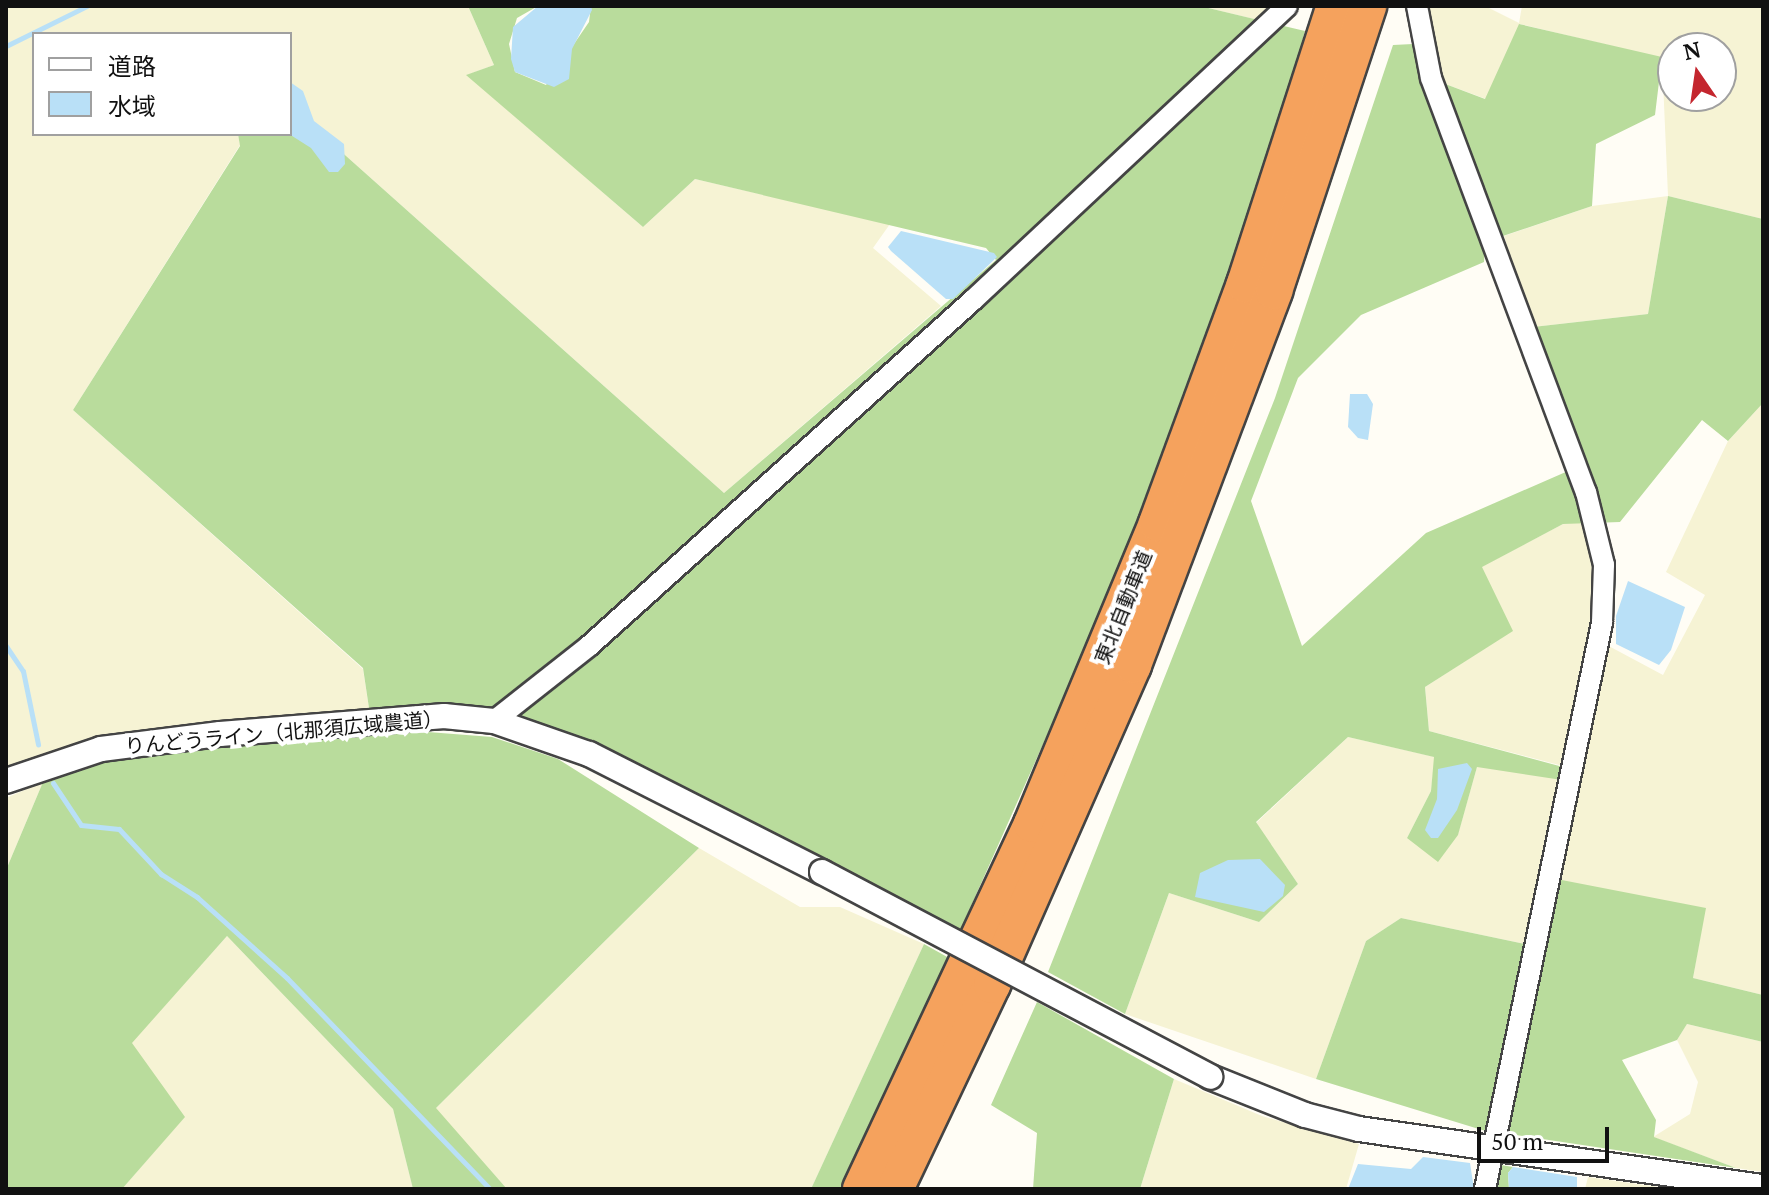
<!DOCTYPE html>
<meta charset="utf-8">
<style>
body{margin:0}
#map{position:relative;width:1769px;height:1195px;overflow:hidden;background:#fffdf5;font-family:"PT Serif","Noto Sans JP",serif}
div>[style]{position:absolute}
.farmland>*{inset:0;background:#f6f3d4}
.forest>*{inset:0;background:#b9dc9c}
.water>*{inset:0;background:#b9e0f7}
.stream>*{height:5px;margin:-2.5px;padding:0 2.5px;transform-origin:2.5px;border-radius:2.5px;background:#b9e0f7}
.roads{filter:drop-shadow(2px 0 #444) drop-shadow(-2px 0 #444) drop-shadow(0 2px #444) drop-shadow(0 -2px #444)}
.minor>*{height:20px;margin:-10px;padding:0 10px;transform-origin:10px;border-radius:10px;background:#fff}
.tertiary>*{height:24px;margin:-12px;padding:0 12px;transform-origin:12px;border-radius:12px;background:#fff}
.motorway>*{height:36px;margin:-18px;padding:0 18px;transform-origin:18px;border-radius:18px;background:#f5a25d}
.bridges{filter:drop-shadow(2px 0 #444) drop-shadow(-2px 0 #444) drop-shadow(0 2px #444) drop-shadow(0 -2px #444)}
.tertiary-bridge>*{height:24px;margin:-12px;padding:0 12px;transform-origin:12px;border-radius:12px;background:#fff}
span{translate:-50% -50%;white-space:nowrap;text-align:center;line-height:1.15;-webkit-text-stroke:8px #fff;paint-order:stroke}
.street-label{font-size:20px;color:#111}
.frame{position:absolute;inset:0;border:8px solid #111;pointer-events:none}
.legend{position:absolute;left:32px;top:32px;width:260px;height:104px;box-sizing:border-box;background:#fff;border:2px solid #a0a0a0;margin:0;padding:10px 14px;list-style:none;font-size:24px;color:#111}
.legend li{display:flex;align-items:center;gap:16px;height:40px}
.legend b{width:40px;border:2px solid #a0a0a0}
.north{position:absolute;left:1657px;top:32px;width:80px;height:80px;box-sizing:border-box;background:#fff;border:2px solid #a0a0a0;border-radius:50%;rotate:347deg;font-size:22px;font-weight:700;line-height:32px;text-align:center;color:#111}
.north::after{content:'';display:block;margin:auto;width:28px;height:36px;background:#c4262e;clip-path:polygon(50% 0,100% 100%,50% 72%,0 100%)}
.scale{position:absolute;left:1477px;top:1127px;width:132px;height:36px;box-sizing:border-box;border:4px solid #111;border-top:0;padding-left:10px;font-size:24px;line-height:28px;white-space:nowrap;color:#111;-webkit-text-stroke:6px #fff;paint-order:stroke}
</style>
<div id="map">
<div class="farmland">
<div style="clip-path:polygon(6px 6px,468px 6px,494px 65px,467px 75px,643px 227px,695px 179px,890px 224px,873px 248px,941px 306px,724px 493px,290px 106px,290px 34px,34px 34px,34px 134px,238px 134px,240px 145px,73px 410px,363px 669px,369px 708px,173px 727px,76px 744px,6px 769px)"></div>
<div style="clip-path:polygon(1200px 6px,1268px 6px,1258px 20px)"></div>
<div style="clip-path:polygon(evenodd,1424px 6px,1485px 6px,1519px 23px,1522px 6px,1763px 6px,1763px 219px,1668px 196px,1648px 314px,1533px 327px,1504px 236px,1592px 206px,1668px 196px,1662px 58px,1520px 24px,1486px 99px,1440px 82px,1424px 6px,1673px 48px,1721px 48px,1721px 96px,1673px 96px,1673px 48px)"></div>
<div style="clip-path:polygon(1763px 403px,1763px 995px,1693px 978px,1705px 908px,1529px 945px,1401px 918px,1366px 941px,1316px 1079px,1125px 1014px,1169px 893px,1259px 922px,1298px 884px,1256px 823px,1348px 737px,1435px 757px,1431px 791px,1407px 838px,1458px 834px,1477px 767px,1563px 766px,1429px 731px,1425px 687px,1512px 631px,1481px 567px,1563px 524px,1586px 521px,1596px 568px,1590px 636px,1663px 675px,1705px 595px,1666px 572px,1728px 441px)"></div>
<div style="clip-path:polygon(43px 782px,6px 870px,6px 798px)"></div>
<div style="clip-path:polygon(699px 848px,800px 907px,840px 907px,924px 944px,811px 1189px,507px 1189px,435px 1109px)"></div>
<div style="clip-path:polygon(227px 936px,393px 1109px,413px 1189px,122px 1189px,184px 1117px,131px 1043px)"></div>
<div style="clip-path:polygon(1687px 1024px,1763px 1042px,1763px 1172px,1736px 1168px,1653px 1137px,1690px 1114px,1698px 1082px,1677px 1040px)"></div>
<div style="clip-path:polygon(1174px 1079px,1262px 1116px,1359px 1144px,1346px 1189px,1140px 1189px)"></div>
<div style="clip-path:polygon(1588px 1177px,1673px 1189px,1585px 1189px)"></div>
</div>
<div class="forest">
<div style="clip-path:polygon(468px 6px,538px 6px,517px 18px,509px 44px,515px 72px,546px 85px,589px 22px,591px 6px,1200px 6px,1305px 31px,1283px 114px,1232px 264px,1105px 605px,959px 933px,600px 747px,534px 722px,478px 713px,369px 708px,363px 668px,73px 410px,240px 146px,238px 134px,290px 134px,290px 106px,724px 493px,996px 260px,986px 248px,695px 179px,643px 227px,466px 75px,494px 65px)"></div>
<div style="clip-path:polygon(1519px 24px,1662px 57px,1655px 115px,1596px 144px,1592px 206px,1485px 242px,1484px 262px,1361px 315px,1298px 378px,1251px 501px,1302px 646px,1426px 533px,1584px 464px,1533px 327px,1648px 314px,1668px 196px,1763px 219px,1763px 403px,1728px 441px,1702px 420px,1620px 522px,1563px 524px,1482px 567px,1513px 631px,1425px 687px,1429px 731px,1563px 767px,1562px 780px,1477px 767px,1458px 835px,1438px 862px,1407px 838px,1431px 791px,1434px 757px,1348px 737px,1256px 822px,1298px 884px,1259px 922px,1169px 893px,1125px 1014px,1048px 972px,1275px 398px,1393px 45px,1413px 44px,1440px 82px,1485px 99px)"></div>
<div style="clip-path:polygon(428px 732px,492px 737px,558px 759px,699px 848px,436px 1108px,507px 1189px,413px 1189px,393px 1109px,227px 936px,132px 1043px,185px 1117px,122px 1189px,6px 1189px,6px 870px,43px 782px,106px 762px,279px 740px)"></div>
<div style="clip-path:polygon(1541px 876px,1706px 908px,1693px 978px,1763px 995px,1763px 1042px,1687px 1024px,1677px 1040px,1622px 1060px,1656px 1120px,1654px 1137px,1736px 1168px,1482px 1130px,1316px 1079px,1366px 941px,1401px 918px,1529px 945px)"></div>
<div style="clip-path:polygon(924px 944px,949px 958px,916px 1032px,841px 1189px,811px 1189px)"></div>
<div style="clip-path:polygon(1037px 1002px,1174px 1079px,1140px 1189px,1033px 1189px,1037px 1133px,991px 1105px)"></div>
<div style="clip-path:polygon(1483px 1162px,1513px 1167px,1508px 1173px,1509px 1189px,1476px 1189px)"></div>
</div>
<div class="water">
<div style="clip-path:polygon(538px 6px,591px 6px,592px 10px,572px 49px,569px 79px,554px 87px,515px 72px,511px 59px,513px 27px)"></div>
<div style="clip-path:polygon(290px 82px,303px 91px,314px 121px,344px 144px,345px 164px,338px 172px,329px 172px,311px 148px,289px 134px)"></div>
<div style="clip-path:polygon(901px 231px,994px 253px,997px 257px,953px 299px,946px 299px,891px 251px,888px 247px)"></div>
<div style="clip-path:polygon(1350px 394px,1367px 394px,1373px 404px,1368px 440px,1358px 438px,1348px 427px)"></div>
<div style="clip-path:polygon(1628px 581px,1685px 607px,1671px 650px,1659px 665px,1616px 644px,1616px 616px)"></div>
<div style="clip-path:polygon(1467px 763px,1472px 769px,1457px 810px,1438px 838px,1431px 838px,1425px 830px,1437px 799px,1438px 769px)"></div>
<div style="clip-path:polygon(1260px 859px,1285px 885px,1283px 896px,1264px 912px,1195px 897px,1200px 873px,1228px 860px)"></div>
<div style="clip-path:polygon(1423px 1157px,1470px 1163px,1474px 1189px,1348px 1189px,1358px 1164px,1411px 1169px)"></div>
<div style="clip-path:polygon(1513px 1167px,1577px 1177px,1577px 1189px,1509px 1189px,1508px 1173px)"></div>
</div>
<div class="stream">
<div style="left:6px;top:46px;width:90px;rotate:-26.3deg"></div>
<div style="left:6px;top:646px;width:30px;rotate:56deg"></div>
<div style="left:23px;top:671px;width:75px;rotate:78.4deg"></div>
<div style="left:53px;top:783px;width:50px;rotate:56.3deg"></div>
<div style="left:81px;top:825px;width:38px;rotate:6deg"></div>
<div style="left:119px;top:829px;width:62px;rotate:47deg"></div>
<div style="left:161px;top:874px;width:43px;rotate:32.6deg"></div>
<div style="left:197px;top:897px;width:121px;rotate:42deg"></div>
<div style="left:287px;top:978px;width:293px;rotate:46.1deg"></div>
</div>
<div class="roads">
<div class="minor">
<div style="left:1417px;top:6px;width:73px;rotate:79deg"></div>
<div style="left:1431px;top:78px;width:442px;rotate:69.5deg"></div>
<div style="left:1586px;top:492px;width:75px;rotate:76.1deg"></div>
<div style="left:1604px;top:565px;width:58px;rotate:92deg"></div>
<div style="left:1602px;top:623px;width:578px;rotate:101.68deg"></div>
<div style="left:494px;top:721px;width:121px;rotate:-38.3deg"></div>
<div style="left:589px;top:646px;width:517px;rotate:-42.02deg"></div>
<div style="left:973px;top:300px;width:430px;rotate:-43.1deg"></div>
</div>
<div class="tertiary">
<div style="left:6px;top:781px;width:100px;rotate:-18.6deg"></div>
<div style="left:101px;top:749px;width:120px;rotate:-7.2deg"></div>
<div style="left:220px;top:734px;width:225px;rotate:-4.6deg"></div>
<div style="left:444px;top:716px;width:50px;rotate:5.7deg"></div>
<div style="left:494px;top:721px;width:101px;rotate:19.2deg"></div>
<div style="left:589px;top:754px;width:261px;rotate:26.9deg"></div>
<div style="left:1210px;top:1077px;width:102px;rotate:21.8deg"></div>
<div style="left:1305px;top:1115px;width:56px;rotate:14.5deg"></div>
<div style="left:1359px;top:1129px;width:408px;rotate:8.2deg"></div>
</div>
<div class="motorway">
<div style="left:861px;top:1189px;width:403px;rotate:-64.9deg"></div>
<div style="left:1032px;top:824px;width:326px;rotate:-67.4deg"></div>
<div style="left:1157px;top:523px;width:255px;rotate:-69.8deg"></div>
<div style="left:1245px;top:284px;width:292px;rotate:-72.1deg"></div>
<div style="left:895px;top:1189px;width:226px;rotate:-64.6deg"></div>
<div style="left:992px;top:985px;width:350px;rotate:-66.2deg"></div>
<div style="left:1133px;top:665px;width:400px;rotate:-69.3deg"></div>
<div style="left:1274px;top:291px;width:300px;rotate:-71.7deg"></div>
</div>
</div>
<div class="bridges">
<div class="tertiary-bridge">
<div style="left:822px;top:872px;width:439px;rotate:27.8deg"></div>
</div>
</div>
<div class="street-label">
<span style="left:1123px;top:607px;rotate:-68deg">東北自動車道</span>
<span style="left:284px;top:732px;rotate:-5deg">りんどうライン（北那須広域農道）</span>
</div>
<div class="frame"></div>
<ul class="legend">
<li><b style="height:10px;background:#fff"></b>道路</li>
<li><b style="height:22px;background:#b9e0f7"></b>水域</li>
</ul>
<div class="north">N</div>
<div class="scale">50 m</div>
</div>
